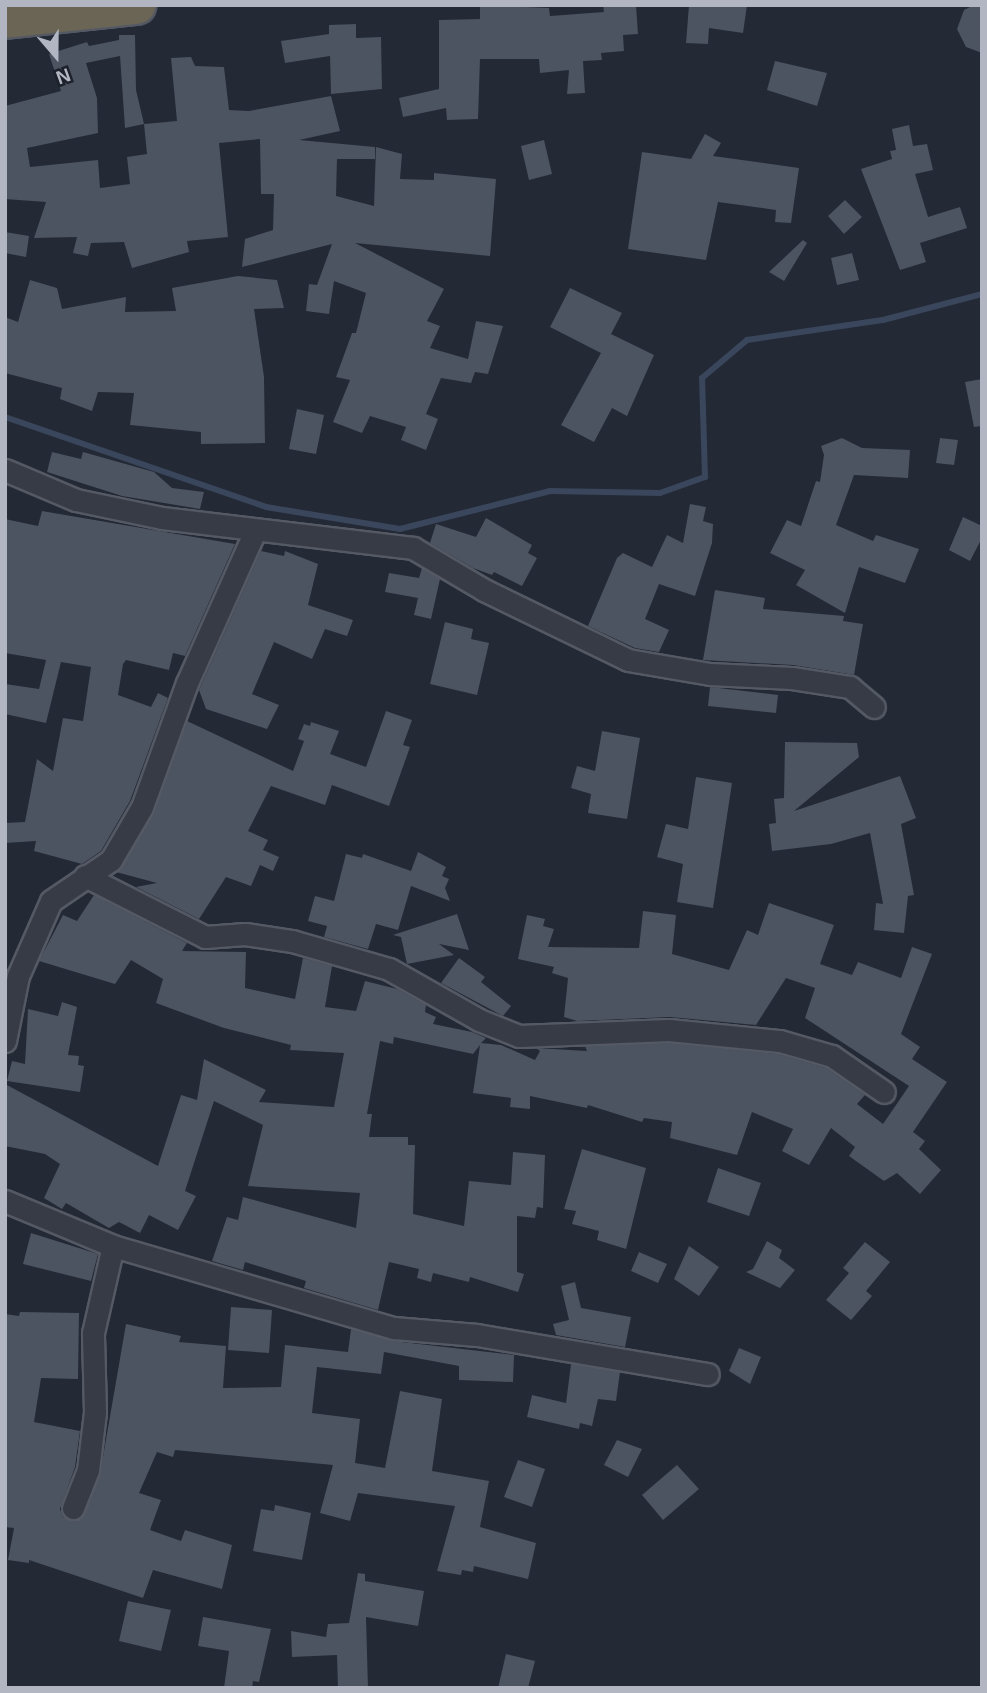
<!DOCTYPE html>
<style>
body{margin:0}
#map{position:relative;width:987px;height:1693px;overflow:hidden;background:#232935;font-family:Arial,sans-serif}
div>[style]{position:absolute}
.stream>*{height:6px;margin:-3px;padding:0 3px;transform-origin:3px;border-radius:3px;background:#3a465c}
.building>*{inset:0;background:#4c5361}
.roads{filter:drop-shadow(2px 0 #545964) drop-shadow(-2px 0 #545964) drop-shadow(0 2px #545964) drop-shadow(0 -2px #545964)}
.street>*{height:21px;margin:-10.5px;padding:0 10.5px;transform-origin:10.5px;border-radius:10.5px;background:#373b46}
.highway>*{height:38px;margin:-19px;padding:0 19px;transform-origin:19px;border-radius:19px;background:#6b6555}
span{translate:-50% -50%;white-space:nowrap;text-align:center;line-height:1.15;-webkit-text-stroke:5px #1c212b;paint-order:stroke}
.frame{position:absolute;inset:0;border:7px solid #b1b6c2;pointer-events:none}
.north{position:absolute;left:21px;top:21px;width:70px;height:70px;-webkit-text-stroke:5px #1c212b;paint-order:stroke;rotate:160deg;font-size:19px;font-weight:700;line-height:28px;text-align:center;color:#b1b6c2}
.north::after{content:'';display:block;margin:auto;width:24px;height:32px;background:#b1b6c2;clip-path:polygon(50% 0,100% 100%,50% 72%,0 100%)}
</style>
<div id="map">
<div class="stream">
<div style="left:5px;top:417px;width:276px;rotate:19deg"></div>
<div style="left:266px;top:507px;width:136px;rotate:9.3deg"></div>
<div style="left:400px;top:529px;width:155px;rotate:-14.2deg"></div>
<div style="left:550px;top:491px;width:110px;rotate:1deg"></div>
<div style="left:660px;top:493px;width:48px;rotate:-19.6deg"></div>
<div style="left:705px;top:477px;width:99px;rotate:-91.7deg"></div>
<div style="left:702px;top:378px;width:59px;rotate:-40.2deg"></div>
<div style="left:747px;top:340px;width:137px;rotate:-8.4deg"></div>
<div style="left:883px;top:320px;width:102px;rotate:-14.7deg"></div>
</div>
<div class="building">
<div style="clip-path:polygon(480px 5px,549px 8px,550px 16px,604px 12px,603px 5px,636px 5px,638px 34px,623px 35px,624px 51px,601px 53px,602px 60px,583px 61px,585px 93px,567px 94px,569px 70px,540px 73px,539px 59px,480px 59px,478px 119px,447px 120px,446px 108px,403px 117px,399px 98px,439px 89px,439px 20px,480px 19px)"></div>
<div style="clip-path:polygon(689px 5px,747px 5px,743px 33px,709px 28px,708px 44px,686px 43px)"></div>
<div style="clip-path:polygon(974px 5px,982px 5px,982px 53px,966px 47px,957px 29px,964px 10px)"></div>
<div style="clip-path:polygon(356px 24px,356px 38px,381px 37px,382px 89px,331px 94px,330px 56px,285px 63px,281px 41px,329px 34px,329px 25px)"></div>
<div style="clip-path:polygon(119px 35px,135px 35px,136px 90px,144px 124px,125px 128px,120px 56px,86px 63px,97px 98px,98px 133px,27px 148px,30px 167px,98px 160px,100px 188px,130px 184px,127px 157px,147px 154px,144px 124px,177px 121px,171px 58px,191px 57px,195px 66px,224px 67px,229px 110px,249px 111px,331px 96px,340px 131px,299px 140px,375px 147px,375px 159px,337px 159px,336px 196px,374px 206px,376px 147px,402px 154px,400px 179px,434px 180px,434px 173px,496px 179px,490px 256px,355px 243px,444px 289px,427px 321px,440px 326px,430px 348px,468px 359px,476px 321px,503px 326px,488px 374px,475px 372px,471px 383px,441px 378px,426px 414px,438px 419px,426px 450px,401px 440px,406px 427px,370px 416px,362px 433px,333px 422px,350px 380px,336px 377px,352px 333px,356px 333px,366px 293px,334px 281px,329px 314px,306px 311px,309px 284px,317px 285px,332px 244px,242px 267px,245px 239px,273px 230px,274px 194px,261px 194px,260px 139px,219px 143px,228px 237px,187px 241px,189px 252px,132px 268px,124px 242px,91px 243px,88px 256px,73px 253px,77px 237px,34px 238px,46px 202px,5px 199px,5px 106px,61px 91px,49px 54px,87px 42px,89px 46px,119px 40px)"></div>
<div style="clip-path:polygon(775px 61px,827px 73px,817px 106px,767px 90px)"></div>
<div style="clip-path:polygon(909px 125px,913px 146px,927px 144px,933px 170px,915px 174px,928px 217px,960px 207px,967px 228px,920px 243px,926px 262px,900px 270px,861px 169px,892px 159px,890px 151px,896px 150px,892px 129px)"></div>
<div style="clip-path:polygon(705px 134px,721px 143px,713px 156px,799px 168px,791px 223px,775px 222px,776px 210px,718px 202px,706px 260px,628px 249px,642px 152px,691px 159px)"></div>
<div style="clip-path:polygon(544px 140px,552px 174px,529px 180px,521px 146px)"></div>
<div style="clip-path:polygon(845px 200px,862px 217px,844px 234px,828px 216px)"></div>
<div style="clip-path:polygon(5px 232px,29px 236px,26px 257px,5px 253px)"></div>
<div style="clip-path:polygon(803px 240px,807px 243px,784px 281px,769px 272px)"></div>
<div style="clip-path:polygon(852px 253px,859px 280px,837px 285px,831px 258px)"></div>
<div style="clip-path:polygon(238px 276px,277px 280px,284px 308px,254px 309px,264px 377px,265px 443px,201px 444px,201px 432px,130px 425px,134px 393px,98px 392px,92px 411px,60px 399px,62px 388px,5px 373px,5px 317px,18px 322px,30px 280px,57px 288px,62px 309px,126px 297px,125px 312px,176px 311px,172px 288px)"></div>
<div style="clip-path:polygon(570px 288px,622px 313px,611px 334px,654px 355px,627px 416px,612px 408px,594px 442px,561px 425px,601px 353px,550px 327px)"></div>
<div style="clip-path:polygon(982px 379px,982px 426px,974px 427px,965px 382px)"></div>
<div style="clip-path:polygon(297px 409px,324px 415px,316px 454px,289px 449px)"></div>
<div style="clip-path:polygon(842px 438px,862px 448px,910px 450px,908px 478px,854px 475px,836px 525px,873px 541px,876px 535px,919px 549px,905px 583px,859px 567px,845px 613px,796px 585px,805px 570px,770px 553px,787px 520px,801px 526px,816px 481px,820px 482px,824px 455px,821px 446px)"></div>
<div style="clip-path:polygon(940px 438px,958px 440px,954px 465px,936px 463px)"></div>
<div style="clip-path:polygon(52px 452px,81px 459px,83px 452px,154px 472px,172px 488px,204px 492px,200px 509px,122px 496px,47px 472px)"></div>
<div style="clip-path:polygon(690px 504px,706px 507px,703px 521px,713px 524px,712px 543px,695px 596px,659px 584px,645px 619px,669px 630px,659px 652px,635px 648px,588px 626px,617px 558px,623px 553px,652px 567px,667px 535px,683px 543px)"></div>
<div style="clip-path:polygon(42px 511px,235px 544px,185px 656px,173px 653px,169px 670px,126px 660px,123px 664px,118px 695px,151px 707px,158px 693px,168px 698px,130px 801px,101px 851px,82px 864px,34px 851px,36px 841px,5px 843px,5px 823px,25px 822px,37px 759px,53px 771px,63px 718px,83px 721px,91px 667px,61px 662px,46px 723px,5px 714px,5px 684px,39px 689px,46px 660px,5px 653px,5px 519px,38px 526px)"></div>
<div style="clip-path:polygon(963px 517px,982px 526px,982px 538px,970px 561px,949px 550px)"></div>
<div style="clip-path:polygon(486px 518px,532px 545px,528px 553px,537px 558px,522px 586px,494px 572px,492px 575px,473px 568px,430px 543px,436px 524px,476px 537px)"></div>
<div style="clip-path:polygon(261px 551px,284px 556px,285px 551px,318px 564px,308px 605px,353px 620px,347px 636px,325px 629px,312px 659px,274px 642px,252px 694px,279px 705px,267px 729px,206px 709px,199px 690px)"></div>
<div style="clip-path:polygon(422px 568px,440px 579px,431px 619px,414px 615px,418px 598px,385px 592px,389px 573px,419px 578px)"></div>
<div style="clip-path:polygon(715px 590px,765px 598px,763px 609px,844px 616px,843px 621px,863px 624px,854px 675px,793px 665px,703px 660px)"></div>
<div style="clip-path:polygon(445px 622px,473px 629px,471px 639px,489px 643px,477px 695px,430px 684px)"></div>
<div style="clip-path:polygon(710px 687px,778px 695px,776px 713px,708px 706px)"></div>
<div style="clip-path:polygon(386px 711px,412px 720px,403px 745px,410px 747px,389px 806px,332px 785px,325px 805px,271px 786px,248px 831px,268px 840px,263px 850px,279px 857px,273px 871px,260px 865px,251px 886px,226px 877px,199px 919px,136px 887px,157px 883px,116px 872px,154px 812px,187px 721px,293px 771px,304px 741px,298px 739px,304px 724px,310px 726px,311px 722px,339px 731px,330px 754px,366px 767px)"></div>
<div style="clip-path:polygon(602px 731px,640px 738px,627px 819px,588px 813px,591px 794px,571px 788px,577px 766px,595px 771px)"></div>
<div style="clip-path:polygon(785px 742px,857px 743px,859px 757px,794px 811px,900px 776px,916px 818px,901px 824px,914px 895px,908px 896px,904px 933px,874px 930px,876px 903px,883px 904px,870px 833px,831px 844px,772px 851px,769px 824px,776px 823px,774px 799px,784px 798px)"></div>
<div style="clip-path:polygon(696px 777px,732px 783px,713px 908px,677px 902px,683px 864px,657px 857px,666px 824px,688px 829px)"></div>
<div style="clip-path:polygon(418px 852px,446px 867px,442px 876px,449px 879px,445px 888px,450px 901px,411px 886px,398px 930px,376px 924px,368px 949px,324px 937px,327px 926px,308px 921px,315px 896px,334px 901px,346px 854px,362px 858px,363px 854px,411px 871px)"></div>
<div style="clip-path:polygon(94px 895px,187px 943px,182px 951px,246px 952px,245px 988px,295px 999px,303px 958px,332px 966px,325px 1007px,356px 1011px,365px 981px,397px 989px,426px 1005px,425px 1012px,436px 1017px,433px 1024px,472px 1032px,486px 1038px,481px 1043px,501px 1045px,535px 1060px,540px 1051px,536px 1048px,587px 1051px,585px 1046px,669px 1043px,778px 1054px,826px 1068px,865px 1095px,857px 1104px,883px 1124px,909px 1086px,805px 1018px,815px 988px,786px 978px,756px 1025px,670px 1017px,577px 1021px,564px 1017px,568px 978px,552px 973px,554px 967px,518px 959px,527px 915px,545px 919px,543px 926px,554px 929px,548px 947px,639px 948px,643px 911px,676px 915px,672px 954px,729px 970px,747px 930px,758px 935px,769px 903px,834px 925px,820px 964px,852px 975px,858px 962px,901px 978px,912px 947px,932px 954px,901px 1034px,920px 1047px,912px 1059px,947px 1082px,913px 1132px,925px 1141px,919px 1149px,941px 1170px,920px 1194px,897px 1173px,884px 1181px,849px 1156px,855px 1147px,831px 1128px,809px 1165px,782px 1151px,793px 1129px,752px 1112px,737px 1155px,670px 1138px,672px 1122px,644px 1118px,642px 1122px,588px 1105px,587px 1108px,530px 1096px,530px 1109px,510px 1107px,511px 1098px,473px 1093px,480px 1045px,473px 1054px,394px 1037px,393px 1044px,380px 1041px,367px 1114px,372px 1114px,369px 1137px,408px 1137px,408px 1145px,415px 1145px,413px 1214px,464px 1226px,469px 1181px,511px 1185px,513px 1152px,545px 1155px,543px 1208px,537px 1207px,535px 1218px,517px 1216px,517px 1272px,524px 1274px,518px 1292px,470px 1277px,469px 1282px,433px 1273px,431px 1282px,417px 1278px,419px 1269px,389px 1262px,378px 1310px,304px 1288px,306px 1281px,245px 1262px,243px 1270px,212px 1261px,227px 1217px,238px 1220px,243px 1197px,356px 1228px,360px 1193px,248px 1186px,263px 1125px,214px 1101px,185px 1191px,196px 1196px,178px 1230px,149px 1215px,140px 1233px,119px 1222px,109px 1228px,66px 1203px,62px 1209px,44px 1198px,60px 1164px,45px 1154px,5px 1146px,5px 1084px,158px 1166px,181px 1095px,197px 1100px,204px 1059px,266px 1090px,259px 1102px,334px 1107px,344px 1053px,290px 1050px,291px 1045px,224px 1028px,156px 1003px,163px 979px,131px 960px,115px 984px,39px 961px,63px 915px,77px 921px)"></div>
<div style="clip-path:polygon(457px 914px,469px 950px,439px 944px,454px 955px,407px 964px,401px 937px,393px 935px)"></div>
<div style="clip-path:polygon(459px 958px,485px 977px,481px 982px,511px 1006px,503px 1016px,441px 983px)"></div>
<div style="clip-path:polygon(62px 1002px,77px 1007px,68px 1055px,79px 1056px,78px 1065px,84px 1066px,80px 1092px,7px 1081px,12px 1061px,25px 1064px,28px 1009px,58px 1016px)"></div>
<div style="clip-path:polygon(582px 1149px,646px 1168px,626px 1249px,597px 1240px,599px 1231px,572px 1224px,576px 1211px,564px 1209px)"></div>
<div style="clip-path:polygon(718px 1168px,761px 1183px,749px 1216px,707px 1202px)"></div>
<div style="clip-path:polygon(31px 1233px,98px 1254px,91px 1281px,23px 1264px)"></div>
<div style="clip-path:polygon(767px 1241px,782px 1250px,779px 1258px,795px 1270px,780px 1288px,746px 1272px,753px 1269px)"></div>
<div style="clip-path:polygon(865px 1242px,890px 1262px,866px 1291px,872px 1296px,851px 1320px,826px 1300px,849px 1273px,843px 1268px)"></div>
<div style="clip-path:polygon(689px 1246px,719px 1267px,699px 1296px,674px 1279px)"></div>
<div style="clip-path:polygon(639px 1252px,667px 1264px,658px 1283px,631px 1271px)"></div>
<div style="clip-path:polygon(575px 1282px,581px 1308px,631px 1317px,625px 1347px,556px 1335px,553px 1324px,569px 1320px,561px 1286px)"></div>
<div style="clip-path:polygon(231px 1307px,272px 1310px,269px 1353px,228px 1350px)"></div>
<div style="clip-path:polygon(20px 1312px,79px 1313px,78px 1379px,41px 1378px,34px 1422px,80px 1431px,75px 1467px,60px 1509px,63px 1517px,74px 1521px,85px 1513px,100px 1474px,126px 1324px,181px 1336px,179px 1342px,226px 1346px,223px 1388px,281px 1387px,285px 1345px,348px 1352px,351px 1329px,393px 1341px,514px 1355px,513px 1382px,459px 1380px,459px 1366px,384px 1352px,381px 1374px,317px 1367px,312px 1413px,360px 1419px,355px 1463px,385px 1468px,400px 1391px,442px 1399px,432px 1471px,489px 1481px,480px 1527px,536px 1543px,528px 1579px,474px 1566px,473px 1572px,462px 1570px,461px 1575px,437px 1571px,455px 1506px,358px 1493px,350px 1521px,320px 1513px,333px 1465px,175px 1450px,173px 1457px,157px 1452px,139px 1493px,161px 1500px,150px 1530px,181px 1541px,185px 1530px,232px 1545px,222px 1589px,153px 1570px,143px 1598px,29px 1560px,29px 1563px,8px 1560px,14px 1528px,5px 1527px,5px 1314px,19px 1316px)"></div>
<div style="clip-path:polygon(739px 1348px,761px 1357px,750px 1384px,729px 1371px)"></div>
<div style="clip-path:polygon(571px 1364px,620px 1372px,616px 1401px,598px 1399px,592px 1426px,580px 1423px,579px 1429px,527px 1417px,532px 1395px,566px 1403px)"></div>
<div style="clip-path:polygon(617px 1440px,642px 1449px,628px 1477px,604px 1465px)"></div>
<div style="clip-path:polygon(518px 1460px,545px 1469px,532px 1507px,504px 1497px)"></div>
<div style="clip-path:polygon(677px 1465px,699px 1489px,663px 1520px,642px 1495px)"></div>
<div style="clip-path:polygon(275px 1505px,311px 1513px,302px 1560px,253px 1551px,261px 1509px,274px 1511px)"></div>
<div style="clip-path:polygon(358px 1573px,365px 1574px,365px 1581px,424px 1591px,418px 1626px,366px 1617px,368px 1688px,338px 1688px,337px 1655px,292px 1657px,291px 1631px,326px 1637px,328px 1624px,349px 1623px)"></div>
<div style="clip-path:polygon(128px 1601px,171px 1610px,161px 1651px,119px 1641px)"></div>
<div style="clip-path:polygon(203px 1617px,271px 1629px,259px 1682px,253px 1681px,252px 1688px,224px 1688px,229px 1651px,198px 1646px)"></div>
<div style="clip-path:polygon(506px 1654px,535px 1661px,528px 1688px,498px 1688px)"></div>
</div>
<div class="roads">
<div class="street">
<div style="left:5px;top:470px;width:77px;rotate:22.9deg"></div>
<div style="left:76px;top:500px;width:88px;rotate:11.8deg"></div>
<div style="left:162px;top:518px;width:253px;rotate:6.8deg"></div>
<div style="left:413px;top:548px;width:82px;rotate:30.6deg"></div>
<div style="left:484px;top:590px;width:160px;rotate:25.9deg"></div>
<div style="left:628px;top:660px;width:83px;rotate:9.7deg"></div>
<div style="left:710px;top:674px;width:82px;rotate:2.8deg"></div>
<div style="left:792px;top:678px;width:59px;rotate:8.8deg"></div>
<div style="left:850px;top:687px;width:31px;rotate:40deg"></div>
<div style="left:85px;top:876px;width:135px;rotate:26.9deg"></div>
<div style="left:205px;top:937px;width:40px;rotate:-4.3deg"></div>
<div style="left:245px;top:934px;width:48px;rotate:8.5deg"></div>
<div style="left:292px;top:941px;width:101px;rotate:16.1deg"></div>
<div style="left:389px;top:969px;width:103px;rotate:29.5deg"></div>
<div style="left:479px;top:1020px;width:43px;rotate:21.8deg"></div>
<div style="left:519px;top:1036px;width:150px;rotate:-2.3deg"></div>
<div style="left:669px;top:1030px;width:112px;rotate:5.7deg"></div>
<div style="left:780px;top:1041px;width:54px;rotate:16.1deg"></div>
<div style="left:832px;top:1056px;width:63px;rotate:34.7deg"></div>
<div style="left:5px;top:1041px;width:66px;rotate:-78.7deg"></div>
<div style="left:18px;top:976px;width:82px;rotate:-66.3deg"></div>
<div style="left:51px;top:901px;width:73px;rotate:-34.3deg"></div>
<div style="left:111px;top:860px;width:61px;rotate:-59.7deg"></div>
<div style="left:142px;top:807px;width:132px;rotate:-70.1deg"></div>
<div style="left:187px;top:683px;width:167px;rotate:-65.9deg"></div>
<div style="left:5px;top:1201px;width:117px;rotate:22.6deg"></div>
<div style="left:113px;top:1246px;width:293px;rotate:16.3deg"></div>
<div style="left:394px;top:1328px;width:83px;rotate:4.8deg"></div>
<div style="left:477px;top:1335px;width:234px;rotate:9.6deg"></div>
<div style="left:73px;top:1508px;width:41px;rotate:-68.5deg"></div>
<div style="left:88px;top:1470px;width:58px;rotate:-83.1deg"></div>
<div style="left:95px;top:1412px;width:79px;rotate:-91.5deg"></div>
<div style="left:93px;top:1333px;width:89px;rotate:-77.1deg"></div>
</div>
<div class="highway">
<div style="left:5px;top:19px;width:132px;rotate:-6.1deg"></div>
</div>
</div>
<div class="frame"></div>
<div class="north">N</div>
</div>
